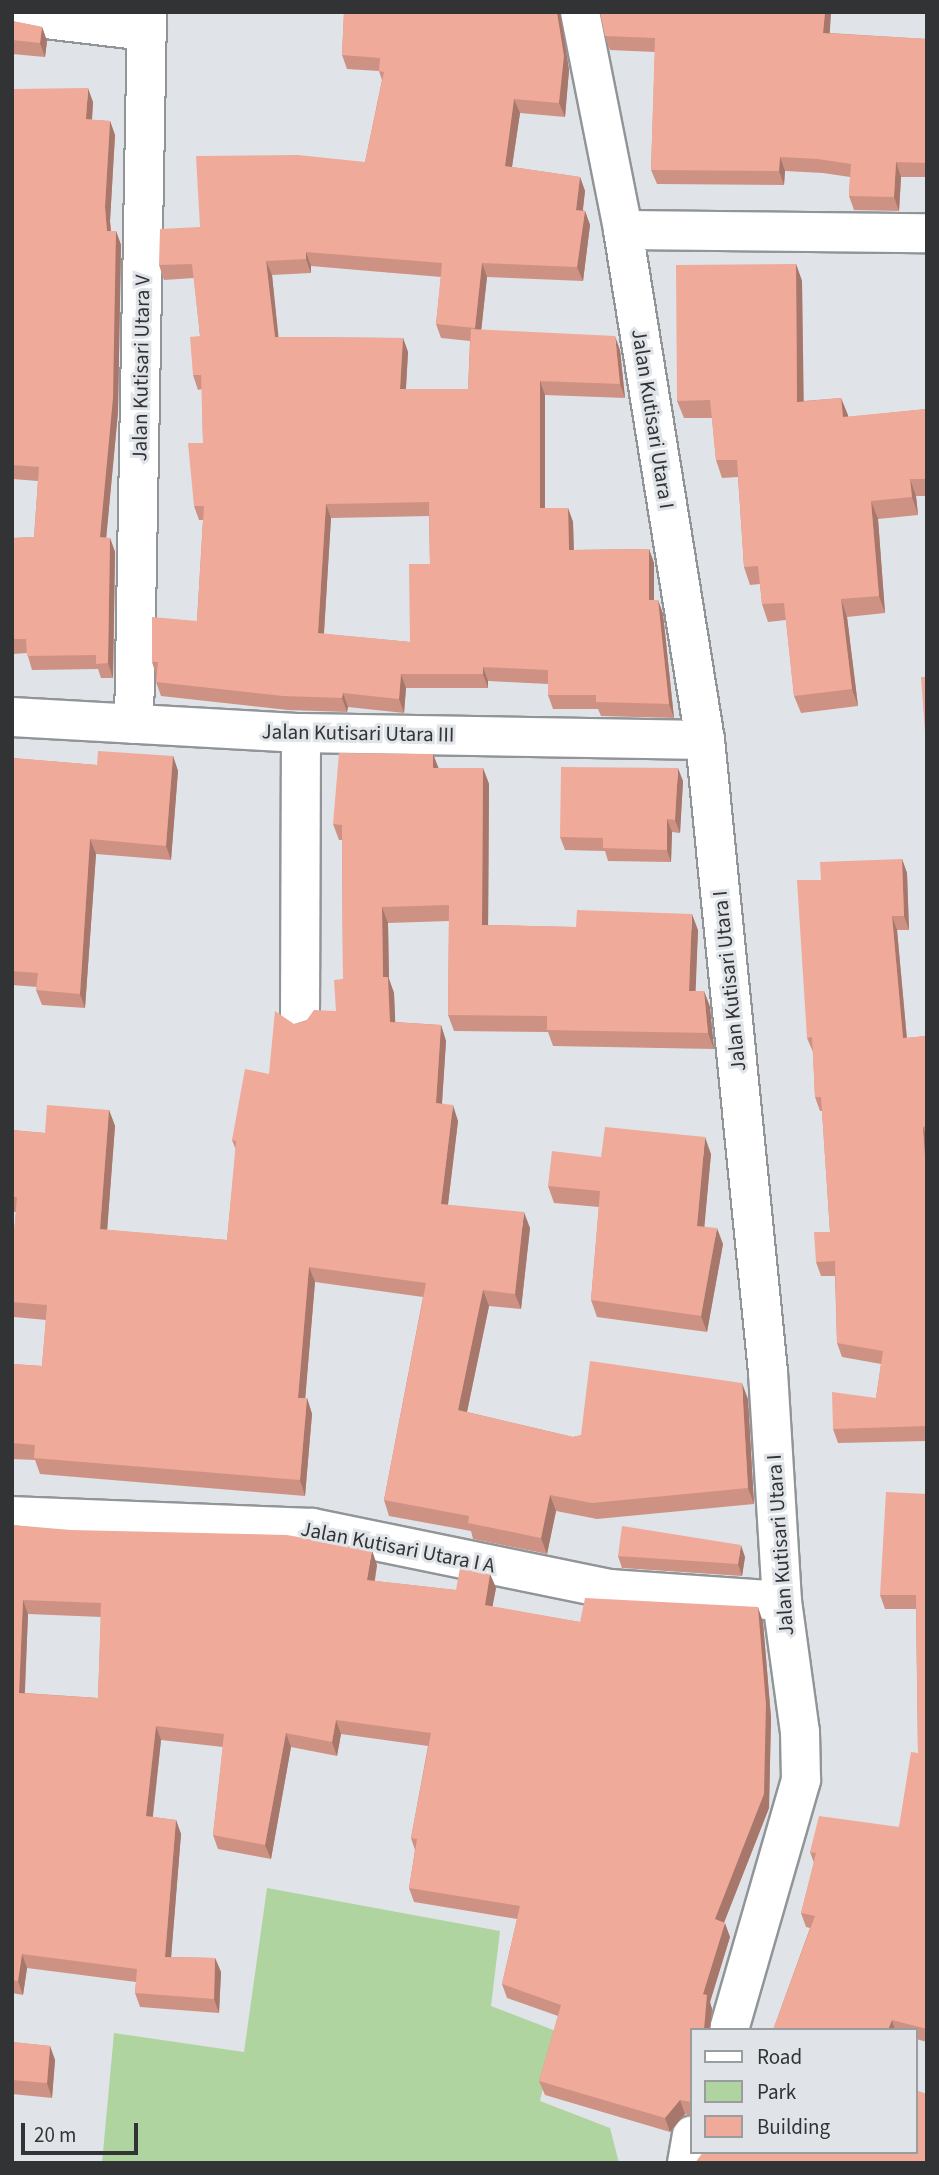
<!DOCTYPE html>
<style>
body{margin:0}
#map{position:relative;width:939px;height:2175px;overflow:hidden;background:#e0e4e8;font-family:"Source Sans 3",sans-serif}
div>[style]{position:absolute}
.green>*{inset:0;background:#b0d49f}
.roads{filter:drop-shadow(2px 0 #919598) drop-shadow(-2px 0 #919598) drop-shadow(0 2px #919598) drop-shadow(0 -2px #919598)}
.street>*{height:38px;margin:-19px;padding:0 19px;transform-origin:19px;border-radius:19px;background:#fff}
.wall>*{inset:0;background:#ce9284}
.shaded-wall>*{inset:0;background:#a7776b}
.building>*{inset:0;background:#efaa99}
span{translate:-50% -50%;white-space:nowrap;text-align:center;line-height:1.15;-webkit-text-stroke:6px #e0e4e8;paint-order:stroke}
.street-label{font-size:21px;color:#313334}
.frame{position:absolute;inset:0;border:14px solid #313334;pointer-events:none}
.legend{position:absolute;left:690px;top:2028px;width:228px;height:126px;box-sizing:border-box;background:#e0e4e8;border:2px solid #9a9da0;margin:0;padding:9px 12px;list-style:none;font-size:21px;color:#313334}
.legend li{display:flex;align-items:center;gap:14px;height:35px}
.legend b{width:35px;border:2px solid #9a9da0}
.scale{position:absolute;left:21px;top:2123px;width:117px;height:32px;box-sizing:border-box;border:4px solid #313334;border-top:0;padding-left:9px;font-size:21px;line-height:24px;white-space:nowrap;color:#313334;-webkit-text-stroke:5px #e0e4e8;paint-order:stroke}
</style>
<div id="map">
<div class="green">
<div style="clip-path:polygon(267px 1888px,500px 1931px,491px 2006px,556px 2031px,540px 2101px,610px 2128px,619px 2163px,102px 2163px,114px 2033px,244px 2052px)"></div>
</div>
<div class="roads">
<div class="street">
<div style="left:580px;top:12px;width:222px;rotate:78.8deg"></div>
<div style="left:623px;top:230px;width:517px;rotate:80.87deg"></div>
<div style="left:705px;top:740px;width:635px;rotate:84.31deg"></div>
<div style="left:768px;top:1372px;width:229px;rotate:86.5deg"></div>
<div style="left:782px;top:1601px;width:132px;rotate:82.2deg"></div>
<div style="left:800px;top:1732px;width:48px;rotate:88.8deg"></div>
<div style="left:801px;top:1780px;width:260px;rotate:106.1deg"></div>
<div style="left:12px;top:15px;width:136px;rotate:6.8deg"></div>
<div style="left:623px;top:230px;width:304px;rotate:0.6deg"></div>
<div style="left:12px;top:717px;width:289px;rotate:3.2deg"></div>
<div style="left:301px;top:733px;width:404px;rotate:1deg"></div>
<div style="left:134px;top:724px;width:712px;rotate:-88.95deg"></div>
<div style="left:300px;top:1018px;width:285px;rotate:-89.8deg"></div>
<div style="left:12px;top:1516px;width:300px;rotate:2.3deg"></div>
<div style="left:312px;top:1528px;width:304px;rotate:11.6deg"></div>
<div style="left:610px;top:1589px;width:172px;rotate:4deg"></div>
<div style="left:687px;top:2163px;width:28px;rotate:-80deg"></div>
</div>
</div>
<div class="wall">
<div style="clip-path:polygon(evenodd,344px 12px,560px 12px,569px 70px,565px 117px,520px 113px,512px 167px,580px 177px,585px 191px,583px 210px,585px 211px,590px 225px,583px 281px,487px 277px,481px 330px,620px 350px,625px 398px,545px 395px,545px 508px,568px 508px,573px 522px,574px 550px,649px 549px,654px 563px,654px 600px,658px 600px,663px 614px,674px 718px,601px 716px,598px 709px,553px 709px,548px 695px,548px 684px,488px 681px,488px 688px,406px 688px,404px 713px,348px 707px,347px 712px,288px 710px,161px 696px,156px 682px,156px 675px,152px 662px,197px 621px,203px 520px,199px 520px,194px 506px,203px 443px,202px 389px,198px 390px,193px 375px,200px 336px,194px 278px,164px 280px,159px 265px,200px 227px,365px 162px,382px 80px,379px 71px,347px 69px,342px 55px,344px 12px,311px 266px,441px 277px,436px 324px,441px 338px,470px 341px,468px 389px,406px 389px,408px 352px,403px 338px,278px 337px,272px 275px,311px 273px,311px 266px,344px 12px,429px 516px,430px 564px,410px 642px,324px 634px,331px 518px,429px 516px)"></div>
<div style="clip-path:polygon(600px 12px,831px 12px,829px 33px,927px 39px,927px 177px,901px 177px,899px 211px,854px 210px,849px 196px,850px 177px,823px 173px,785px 171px,784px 185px,657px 184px,651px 170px,655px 52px,610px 50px,605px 36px)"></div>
<div style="clip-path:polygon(12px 21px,42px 27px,47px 41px,45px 57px,12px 54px)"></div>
<div style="clip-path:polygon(12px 89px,93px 102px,92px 120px,110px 121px,115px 135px,110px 221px,111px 231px,116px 231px,121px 245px,118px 412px,106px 538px,110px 538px,115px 552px,113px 678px,101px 678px,98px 669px,32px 670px,27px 653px,12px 654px,12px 538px,34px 537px,38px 481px,12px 479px)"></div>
<div style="clip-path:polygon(796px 264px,802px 281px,803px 401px,841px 398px,848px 417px,927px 409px,927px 496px,916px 496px,918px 515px,878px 519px,885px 613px,847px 617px,858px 706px,801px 713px,794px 696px,786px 620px,768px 622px,762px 604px,760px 584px,750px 585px,744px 567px,738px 477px,722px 478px,716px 460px,712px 418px,684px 418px,677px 401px)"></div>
<div style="clip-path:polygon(433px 754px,438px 768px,483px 768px,489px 784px,488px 925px,698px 930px,695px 991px,704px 991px,710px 1007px,714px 1049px,553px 1046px,548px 1032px,454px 1031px,448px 1015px,449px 921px,388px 923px,389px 979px,394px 993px,395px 1022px,441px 1025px,446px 1041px,442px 1103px,458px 1121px,448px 1205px,530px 1228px,521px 1309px,489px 1306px,467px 1412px,573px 1437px,748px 1399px,754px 1504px,597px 1519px,556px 1511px,547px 1554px,473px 1539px,471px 1531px,389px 1516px,384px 1500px,423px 1297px,315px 1282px,305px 1398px,307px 1398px,312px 1414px,305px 1496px,40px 1474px,35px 1460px,12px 1459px,12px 1364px,42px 1366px,46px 1320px,14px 1317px,12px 1311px,12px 1256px,16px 1212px,12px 1212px,12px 1130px,45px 1133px,109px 1110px,115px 1126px,107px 1230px,227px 1240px,236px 1150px,232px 1140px,269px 1074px,294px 1024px,336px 1011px,343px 979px,342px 840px,339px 840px,333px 824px)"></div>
<div style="clip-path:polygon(173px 756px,178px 771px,171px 860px,96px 854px,85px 1008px,42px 1005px,36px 990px,37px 987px,12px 985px,12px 758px,97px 765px)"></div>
<div style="clip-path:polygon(683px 781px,680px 833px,672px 832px,671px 862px,608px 861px,605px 851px,565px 850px,560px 837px)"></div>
<div style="clip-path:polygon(902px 859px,907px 873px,909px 930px,897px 930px,907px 1038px,927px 1036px,927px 1441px,838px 1443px,833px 1429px,876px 1398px,881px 1364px,842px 1357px,837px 1343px,835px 1276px,821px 1276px,816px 1262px,830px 1232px,822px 1111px,820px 1111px,815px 1097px,813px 1052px,807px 1038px,821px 880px)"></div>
<div style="clip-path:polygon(711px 1154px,704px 1226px,723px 1244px,707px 1332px,597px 1317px,591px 1300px,599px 1207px,554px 1203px,548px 1186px)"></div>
<div style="clip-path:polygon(927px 1494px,927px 2042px,916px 2039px,916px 2030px,773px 2030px,810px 1928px,806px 1927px,801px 1913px,814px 1863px,810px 1852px,899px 1827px,918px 1753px,916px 1609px,885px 1609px,880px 1595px)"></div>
<div style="clip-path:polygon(evenodd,12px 1525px,377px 1565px,375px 1581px,456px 1590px,490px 1574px,496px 1588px,492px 1607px,580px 1622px,763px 1622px,771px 1718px,769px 1808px,724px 1922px,730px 1937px,710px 2002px,712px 2009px,710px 2030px,692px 2030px,692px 2116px,685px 2114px,670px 2132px,545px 2095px,539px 2081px,558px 2016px,507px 1998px,502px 1984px,517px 1919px,414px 1902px,409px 1888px,415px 1850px,411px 1838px,428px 1746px,341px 1734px,337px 1756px,291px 1747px,271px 1859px,218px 1849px,213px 1835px,223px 1747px,161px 1740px,153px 1817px,176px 1820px,181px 1834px,171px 1957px,215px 1958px,221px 1972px,219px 2013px,140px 2007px,135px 1993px,136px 1982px,27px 1968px,23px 1995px,12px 1993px,12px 1525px,28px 1614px,101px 1617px,98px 1698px,25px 1693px,28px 1614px)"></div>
<div style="clip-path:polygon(618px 1556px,745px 1557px,742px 1576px,622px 1568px)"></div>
<div style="clip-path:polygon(12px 2042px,50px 2046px,55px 2060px,52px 2098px,12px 2094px)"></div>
</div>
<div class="shaded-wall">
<div style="clip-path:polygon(557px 12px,560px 12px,569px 70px,565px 117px,559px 103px)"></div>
<div style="clip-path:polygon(825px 12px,831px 12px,829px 47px,823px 33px)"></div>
<div style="clip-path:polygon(42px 27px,47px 41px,45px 57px,40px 43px)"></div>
<div style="clip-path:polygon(88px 88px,93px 102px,91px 133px,86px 119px)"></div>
<div style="clip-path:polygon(514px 99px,520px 113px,510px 180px,505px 166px)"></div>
<div style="clip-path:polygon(110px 121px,115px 135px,110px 221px,112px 245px,107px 231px,105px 207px)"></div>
<div style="clip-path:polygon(780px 157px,785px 171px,784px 185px,779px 171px)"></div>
<div style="clip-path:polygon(896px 162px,901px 177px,899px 211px,894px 197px)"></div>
<div style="clip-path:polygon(580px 177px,585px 191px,581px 224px,576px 210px)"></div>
<div style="clip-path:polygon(585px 211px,590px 225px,583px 281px,577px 267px)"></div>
<div style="clip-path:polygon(116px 231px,121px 245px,118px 412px,105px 551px,100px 537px)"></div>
<div style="clip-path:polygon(306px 252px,311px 266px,311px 273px,306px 259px)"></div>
<div style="clip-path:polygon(266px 261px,272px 275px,280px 351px,275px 337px)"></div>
<div style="clip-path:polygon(482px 263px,487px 277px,480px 342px,475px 328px)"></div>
<div style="clip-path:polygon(796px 264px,802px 281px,804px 419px,797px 402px)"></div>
<div style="clip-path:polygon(615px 336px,620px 350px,625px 398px,620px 384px)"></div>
<div style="clip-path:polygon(403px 338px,408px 352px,405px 403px,400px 389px)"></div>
<div style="clip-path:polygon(540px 381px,545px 395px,545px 522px,540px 508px)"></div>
<div style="clip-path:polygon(841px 398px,848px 415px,849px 435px,843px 417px)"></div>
<div style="clip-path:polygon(910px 479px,916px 496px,918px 515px,912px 497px)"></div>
<div style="clip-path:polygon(871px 501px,878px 519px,885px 613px,879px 596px)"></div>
<div style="clip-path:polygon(326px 504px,331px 518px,323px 647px,318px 633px)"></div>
<div style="clip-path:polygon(568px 508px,573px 522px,574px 564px,569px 550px)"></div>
<div style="clip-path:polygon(110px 538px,115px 552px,113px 678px,108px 663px)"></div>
<div style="clip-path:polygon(649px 549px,654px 563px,654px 614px,649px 600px)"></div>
<div style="clip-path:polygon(841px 599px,847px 617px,858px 706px,852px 689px)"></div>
<div style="clip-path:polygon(658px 600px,663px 614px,674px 718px,669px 704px)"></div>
<div style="clip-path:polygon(483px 667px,488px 681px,488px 688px,483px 674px)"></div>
<div style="clip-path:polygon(401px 674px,406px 688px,404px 713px,399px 699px)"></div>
<div style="clip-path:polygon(343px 693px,348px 707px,347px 712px,342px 698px)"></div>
<div style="clip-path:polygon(433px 754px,439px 769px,433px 768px)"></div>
<div style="clip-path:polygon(173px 756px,178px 771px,171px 860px,166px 846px)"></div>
<div style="clip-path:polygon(483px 768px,489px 784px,488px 941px,482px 925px)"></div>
<div style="clip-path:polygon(678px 768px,683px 781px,680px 833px,675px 820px)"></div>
<div style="clip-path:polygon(667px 819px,672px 832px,671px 862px,667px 850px)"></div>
<div style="clip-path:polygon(90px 839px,96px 854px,85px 1008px,80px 994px)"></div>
<div style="clip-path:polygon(902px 859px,907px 873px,909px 930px,904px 916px)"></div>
<div style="clip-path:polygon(382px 907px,388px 923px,389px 979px,394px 993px,396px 1038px,390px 1022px,383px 977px)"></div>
<div style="clip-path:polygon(692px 914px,698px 930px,695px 1007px,689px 991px)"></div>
<div style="clip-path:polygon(892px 916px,897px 930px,908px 1052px,903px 1038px)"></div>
<div style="clip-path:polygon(704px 991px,710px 1007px,714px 1049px,708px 1033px)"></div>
<div style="clip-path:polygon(441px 1025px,446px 1041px,441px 1118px,436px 1103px)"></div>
<div style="clip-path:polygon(453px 1105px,458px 1121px,446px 1220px,441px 1204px)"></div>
<div style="clip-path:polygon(109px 1110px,115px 1126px,106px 1245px,100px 1229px)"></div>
<div style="clip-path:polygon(923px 1127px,927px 1137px,927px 1188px)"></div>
<div style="clip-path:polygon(705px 1137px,711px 1154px,703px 1242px,697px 1226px)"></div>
<div style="clip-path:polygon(524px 1212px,530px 1228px,521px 1309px,515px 1294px)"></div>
<div style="clip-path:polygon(717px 1228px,723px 1244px,707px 1332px,701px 1316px)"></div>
<div style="clip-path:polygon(309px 1267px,315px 1282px,304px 1413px,298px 1398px)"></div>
<div style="clip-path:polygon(483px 1290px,489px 1306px,464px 1426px,458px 1410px)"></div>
<div style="clip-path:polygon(742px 1383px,748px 1399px,754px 1504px,748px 1488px)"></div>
<div style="clip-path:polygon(307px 1398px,312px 1414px,305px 1496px,300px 1480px)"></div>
<div style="clip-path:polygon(550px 1495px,556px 1511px,547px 1554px,541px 1538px)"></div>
<div style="clip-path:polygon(741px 1545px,745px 1557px,742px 1576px,738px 1564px)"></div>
<div style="clip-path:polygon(372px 1550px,377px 1565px,372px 1594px,367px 1580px)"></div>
<div style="clip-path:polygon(490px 1574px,496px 1588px,490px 1620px,485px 1605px)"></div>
<div style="clip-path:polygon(23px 1600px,28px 1614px,24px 1707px,19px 1693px)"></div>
<div style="clip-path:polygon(758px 1607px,763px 1622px,771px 1718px,769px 1808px,720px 1933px,715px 1919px)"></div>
<div style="clip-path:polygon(336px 1720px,341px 1734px,337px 1756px,332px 1742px)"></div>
<div style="clip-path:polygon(156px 1726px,161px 1740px,151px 1831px,146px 1816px)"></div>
<div style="clip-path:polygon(286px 1733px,291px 1747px,271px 1859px,265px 1845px)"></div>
<div style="clip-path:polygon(176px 1820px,181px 1834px,170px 1971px,165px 1957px)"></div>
<div style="clip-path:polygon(725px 1923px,730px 1937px,710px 2002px,712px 2009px,710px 2030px,704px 2030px,703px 1994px)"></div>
<div style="clip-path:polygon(22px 1954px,27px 1968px,23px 1995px,18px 1981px)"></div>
<div style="clip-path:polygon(215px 1958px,221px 1972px,219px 2013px,214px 1999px)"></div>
<div style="clip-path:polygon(892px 2020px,895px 2030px,888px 2030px)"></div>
<div style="clip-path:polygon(50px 2046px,55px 2060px,52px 2098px,47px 2083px)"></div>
<div style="clip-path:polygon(680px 2100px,685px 2114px,670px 2132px,665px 2118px)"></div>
</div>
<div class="building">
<div style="clip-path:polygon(evenodd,344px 12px,557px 12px,564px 56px,559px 103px,514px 99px,505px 166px,580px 177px,576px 210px,585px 211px,577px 267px,482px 263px,475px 328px,436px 324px,442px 263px,306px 252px,306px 259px,266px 261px,275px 337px,403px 338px,400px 389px,468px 389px,471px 329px,615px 336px,620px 384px,540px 381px,540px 508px,568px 508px,569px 550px,649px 549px,649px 600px,658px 600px,669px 704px,596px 702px,596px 695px,548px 695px,548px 670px,483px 667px,483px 674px,401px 674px,399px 699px,343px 693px,342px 698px,283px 696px,156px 682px,158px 662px,152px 662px,152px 617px,197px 621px,204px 506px,194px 506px,188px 443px,203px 443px,201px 375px,193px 375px,190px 337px,200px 336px,192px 264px,159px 265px,160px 229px,200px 227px,196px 156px,298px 155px,365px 162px,384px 72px,379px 71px,380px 58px,342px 55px,344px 12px,429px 502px,430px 564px,409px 564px,410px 642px,318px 633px,326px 504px,429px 502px)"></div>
<div style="clip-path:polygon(600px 12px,825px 12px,823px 33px,927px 39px,927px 163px,896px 162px,894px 197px,849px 196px,851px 164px,818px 159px,780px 157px,779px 171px,651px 170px,655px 38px,605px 36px)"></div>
<div style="clip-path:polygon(12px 21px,42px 27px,40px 43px,12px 40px)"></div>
<div style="clip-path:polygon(88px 88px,86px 119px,110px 121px,105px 207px,107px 231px,116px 231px,113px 398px,100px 537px,110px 538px,108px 663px,96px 664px,96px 655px,27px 656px,26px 639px,12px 639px,12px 538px,34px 537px,39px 467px,12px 465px,12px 89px)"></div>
<div style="clip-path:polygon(796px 264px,797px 402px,841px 398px,843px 417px,927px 409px,927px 479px,910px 479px,912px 497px,871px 501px,879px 596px,841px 599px,852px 689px,794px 696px,784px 603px,762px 604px,758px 566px,744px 567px,737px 460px,716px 460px,710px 400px,677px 401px,676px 265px)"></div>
<div style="clip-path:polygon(921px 677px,927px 677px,926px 745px)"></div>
<div style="clip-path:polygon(98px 751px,173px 756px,166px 846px,90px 839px,80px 994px,36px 990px,38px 973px,12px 971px,12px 758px,97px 765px)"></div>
<div style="clip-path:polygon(339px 753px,433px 754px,433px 768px,483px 768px,482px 925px,576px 927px,577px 910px,692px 914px,689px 991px,704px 991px,708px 1033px,547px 1030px,547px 1016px,448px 1015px,449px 905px,382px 907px,383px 977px,388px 977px,390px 1022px,441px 1025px,436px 1103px,453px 1105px,441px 1204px,524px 1212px,515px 1294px,483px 1290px,458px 1410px,573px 1437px,581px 1435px,590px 1361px,742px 1383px,748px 1488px,592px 1503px,550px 1495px,541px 1538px,468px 1523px,469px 1516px,384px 1500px,426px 1283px,309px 1267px,298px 1398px,307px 1398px,300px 1480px,34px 1458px,35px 1445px,12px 1443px,12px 1364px,42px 1366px,47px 1305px,12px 1302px,12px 1256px,17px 1197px,12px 1197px,12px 1130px,45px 1133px,47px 1105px,109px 1110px,100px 1229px,227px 1240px,236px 1141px,232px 1140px,245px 1069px,269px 1074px,275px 1011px,294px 1024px,306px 1021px,314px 1010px,336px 1011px,334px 980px,343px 979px,342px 825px,333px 824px)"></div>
<div style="clip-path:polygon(561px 767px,678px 768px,675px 820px,667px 819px,667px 850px,603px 848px,603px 838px,560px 837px)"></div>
<div style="clip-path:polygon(902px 859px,904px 916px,892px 916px,903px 1038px,927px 1036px,927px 1126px,923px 1127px,927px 1188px,927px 1426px,833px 1429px,832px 1392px,876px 1398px,883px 1351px,837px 1343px,835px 1261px,816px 1262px,814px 1232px,830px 1232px,821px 1097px,815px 1097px,812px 1037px,807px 1038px,797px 880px,821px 880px,820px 862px)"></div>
<div style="clip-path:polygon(605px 1127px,705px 1137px,697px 1226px,717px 1228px,701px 1316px,591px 1300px,600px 1191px,548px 1186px,552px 1151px,601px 1157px)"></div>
<div style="clip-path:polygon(886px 1492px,927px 1494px,927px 2029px,892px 2020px,888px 2030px,773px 2030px,815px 1916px,801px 1913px,816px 1853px,810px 1852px,819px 1816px,899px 1827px,911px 1752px,918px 1753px,916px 1595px,880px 1595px)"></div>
<div style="clip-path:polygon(evenodd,12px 1525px,71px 1530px,287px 1535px,372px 1550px,367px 1580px,456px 1590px,460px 1568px,490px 1574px,485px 1605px,580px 1622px,585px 1598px,758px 1607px,766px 1704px,764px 1794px,715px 1919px,725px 1923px,703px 1994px,707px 1995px,704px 2030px,692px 2030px,692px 2102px,680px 2100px,665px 2118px,539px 2081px,561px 2005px,502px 1984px,520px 1906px,409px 1888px,417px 1839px,411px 1838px,431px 1733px,336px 1720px,332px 1742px,286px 1733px,265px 1845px,213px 1835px,224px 1734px,156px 1726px,146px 1816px,176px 1820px,165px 1957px,215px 1958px,214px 1999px,135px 1993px,137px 1969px,22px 1954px,18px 1981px,12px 1980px,12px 1525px,23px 1600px,101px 1603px,98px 1698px,19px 1693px,23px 1600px)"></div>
<div style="clip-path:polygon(622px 1526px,741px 1545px,738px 1564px,618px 1556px)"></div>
<div style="clip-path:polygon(12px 2042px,50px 2046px,47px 2083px,12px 2080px)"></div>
<div style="clip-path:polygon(916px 2090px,927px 2094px,927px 2163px,695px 2163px,703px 2152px,916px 2152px)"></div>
</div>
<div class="street-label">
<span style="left:141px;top:368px;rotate:-89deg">Jalan Kutisari Utara V</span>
<span style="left:653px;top:419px;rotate:81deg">Jalan Kutisari Utara I</span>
<span style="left:358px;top:733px;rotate:1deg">Jalan Kutisari Utara III</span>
<span style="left:729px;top:981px;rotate:-96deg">Jalan Kutisari Utara I</span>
<span style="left:780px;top:1545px;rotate:-94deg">Jalan Kutisari Utara I</span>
<span style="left:398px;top:1547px;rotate:11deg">Jalan Kutisari Utara I A</span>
</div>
<div class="frame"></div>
<ul class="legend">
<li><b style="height:9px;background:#fff"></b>Road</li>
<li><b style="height:19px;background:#b0d49f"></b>Park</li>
<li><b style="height:19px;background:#efaa99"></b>Building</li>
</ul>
<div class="scale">20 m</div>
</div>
